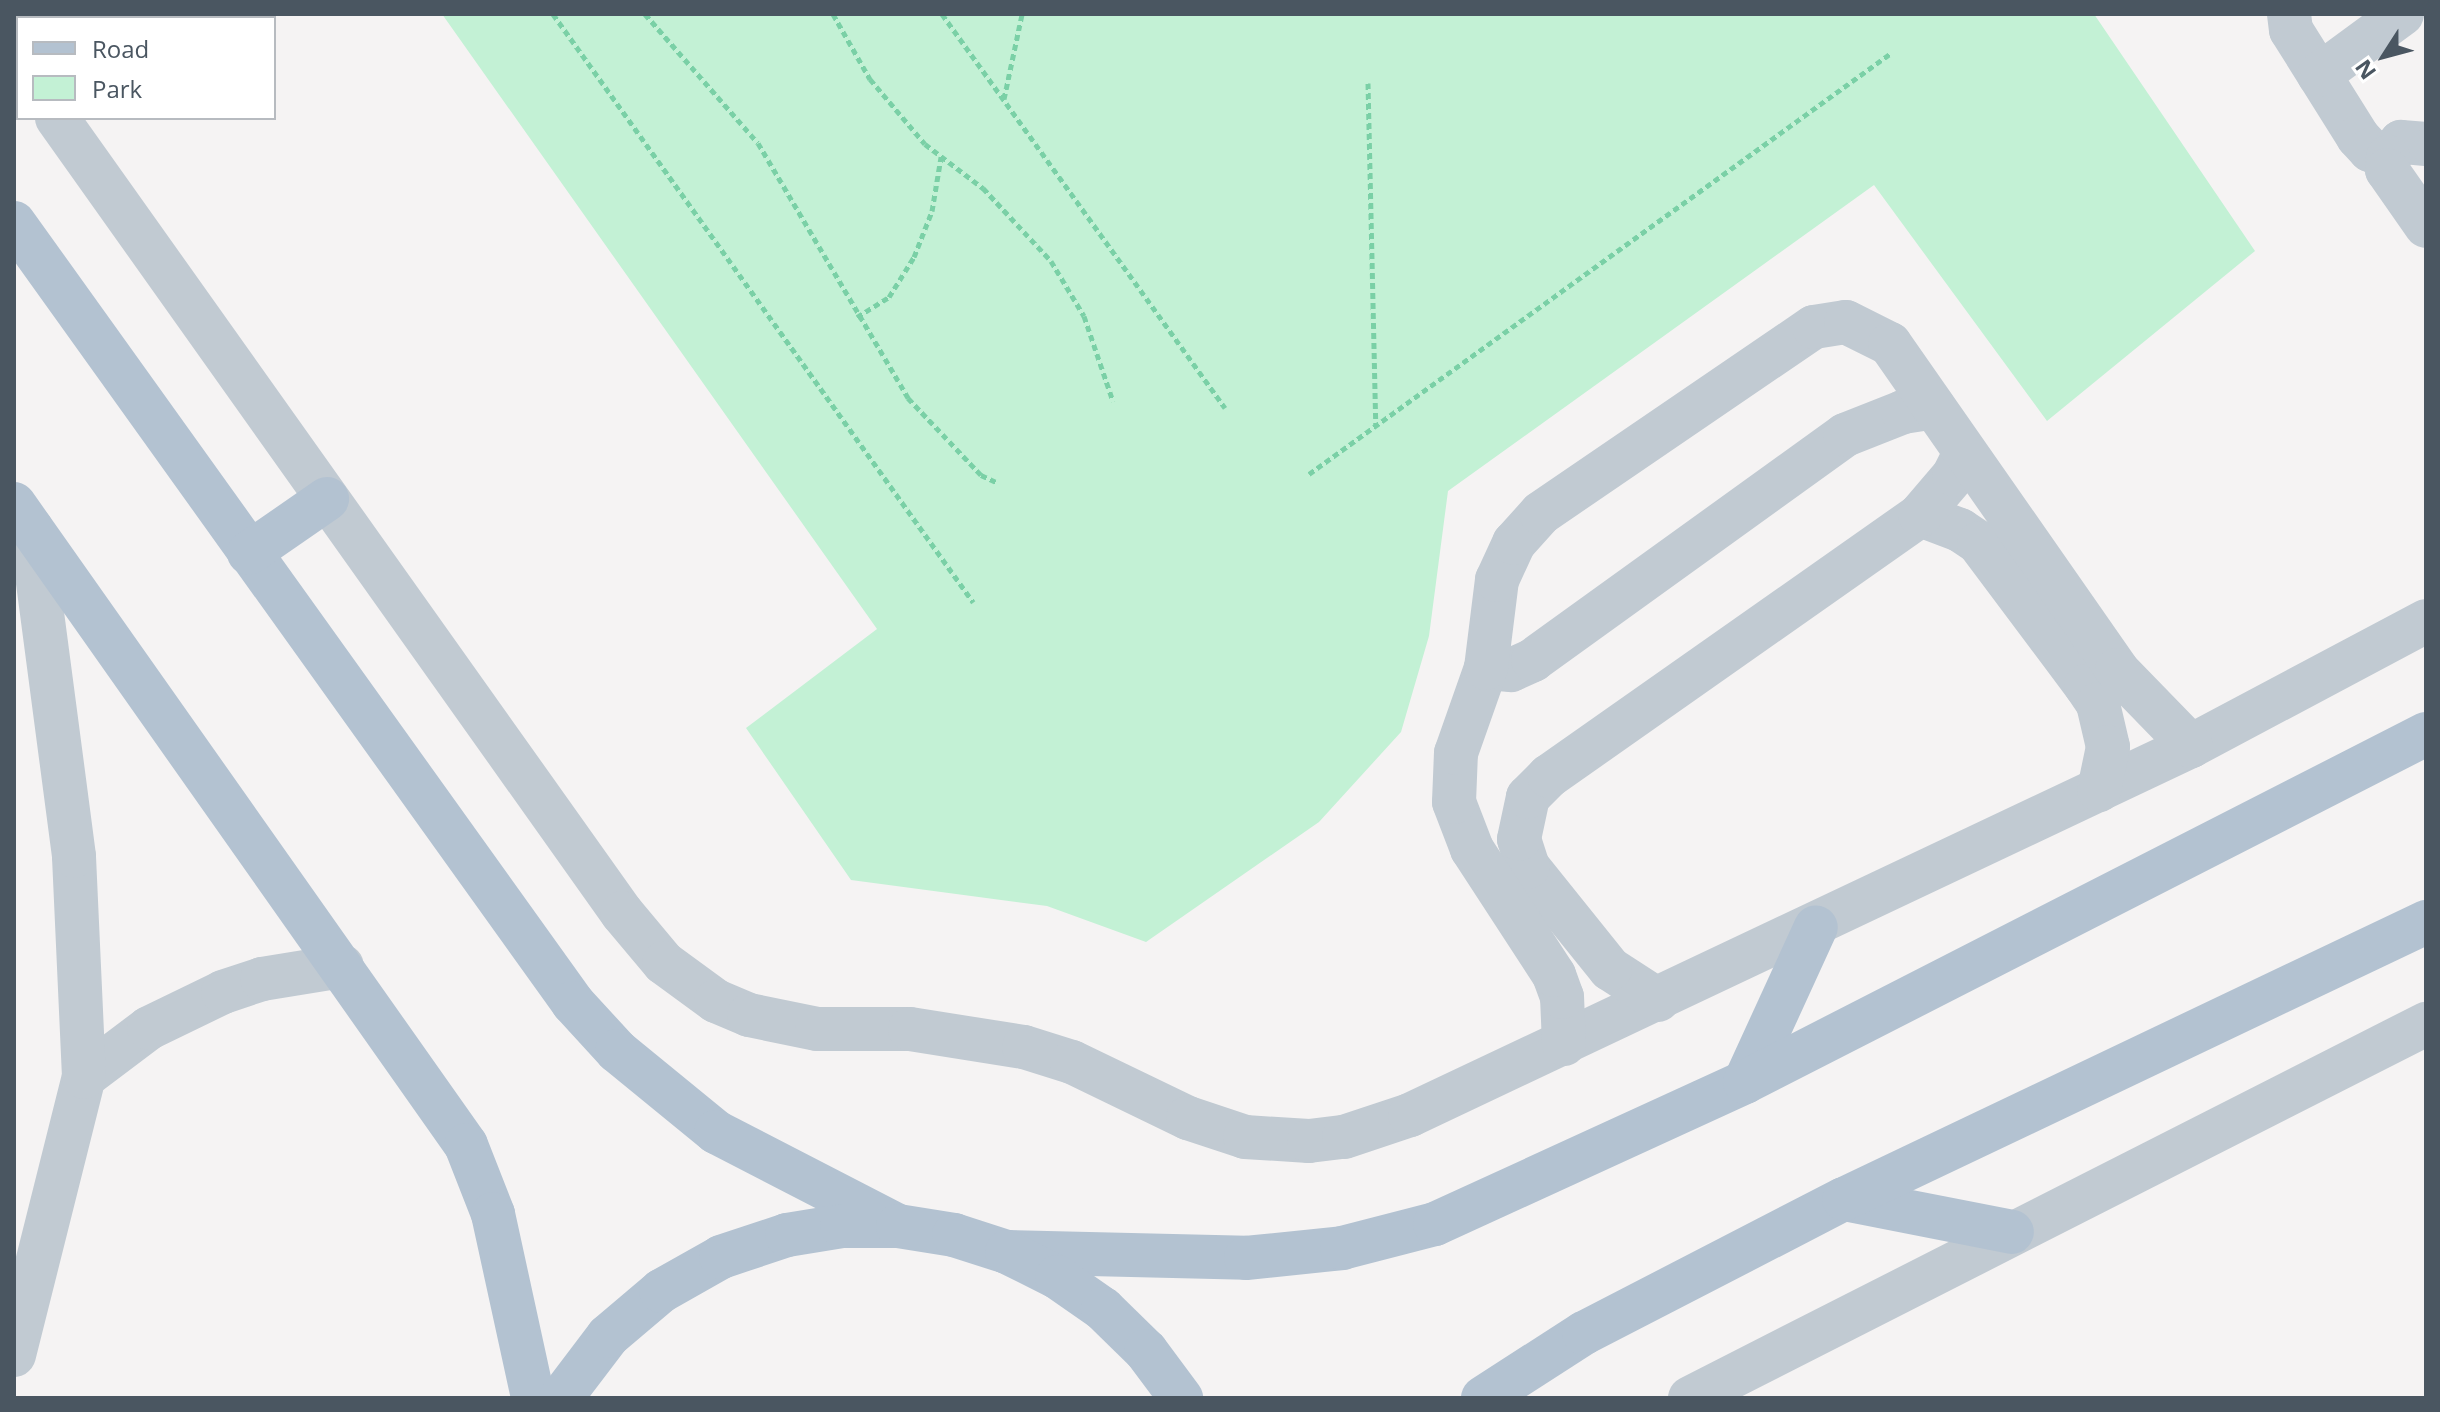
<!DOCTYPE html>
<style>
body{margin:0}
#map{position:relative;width:2440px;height:1412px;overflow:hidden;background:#f5f3f3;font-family:"Open Sans",sans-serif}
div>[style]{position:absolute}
.green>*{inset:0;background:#c3f1d5}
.path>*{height:5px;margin-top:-2.5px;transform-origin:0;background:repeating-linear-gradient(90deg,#7ad0a6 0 6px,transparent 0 10px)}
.minor>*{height:44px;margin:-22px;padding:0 22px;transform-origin:22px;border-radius:22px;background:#c1cad2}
.major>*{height:44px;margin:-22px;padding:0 22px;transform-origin:22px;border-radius:22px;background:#b3c2d1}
span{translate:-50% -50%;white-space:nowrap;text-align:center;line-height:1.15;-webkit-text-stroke:6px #fff;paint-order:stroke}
.frame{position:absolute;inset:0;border:16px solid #4a5661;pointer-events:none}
.legend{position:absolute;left:16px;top:16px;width:260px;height:104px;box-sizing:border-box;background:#fff;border:2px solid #b7bbc0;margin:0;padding:10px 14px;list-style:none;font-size:24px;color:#4a5661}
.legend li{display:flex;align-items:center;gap:16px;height:40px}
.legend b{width:40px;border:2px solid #b7bbc0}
.north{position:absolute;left:2344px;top:16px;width:80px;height:80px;-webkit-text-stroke:6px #fff;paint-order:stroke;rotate:234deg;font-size:22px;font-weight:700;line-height:32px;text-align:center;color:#4a5661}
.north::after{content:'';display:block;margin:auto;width:28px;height:36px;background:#4a5661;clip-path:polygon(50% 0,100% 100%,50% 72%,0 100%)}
</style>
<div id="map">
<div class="green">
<div style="clip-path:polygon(442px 14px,2094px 14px,2255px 251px,2047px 421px,1874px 185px,1448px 491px,1429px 636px,1401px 732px,1319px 822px,1146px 942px,1047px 906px,851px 880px,746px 728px,877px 629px)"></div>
</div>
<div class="path">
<div style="left:553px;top:14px;width:723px;rotate:54.46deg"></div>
<div style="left:645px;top:14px;width:171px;rotate:48.8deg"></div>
<div style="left:758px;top:143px;width:296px;rotate:59.5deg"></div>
<div style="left:908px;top:398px;width:106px;rotate:46.5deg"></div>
<div style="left:981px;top:475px;width:19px;rotate:25deg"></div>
<div style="left:833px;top:14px;width:75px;rotate:60.4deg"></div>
<div style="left:870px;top:79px;width:85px;rotate:49.8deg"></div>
<div style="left:925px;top:144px;width:73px;rotate:37.2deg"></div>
<div style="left:983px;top:188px;width:100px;rotate:47deg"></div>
<div style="left:1051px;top:261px;width:64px;rotate:59deg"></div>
<div style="left:1084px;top:316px;width:90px;rotate:71.2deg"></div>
<div style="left:942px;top:14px;width:485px;rotate:54.3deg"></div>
<div style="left:1368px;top:83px;width:342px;rotate:88.7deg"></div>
<div style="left:1004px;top:99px;width:87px;rotate:-78deg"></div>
<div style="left:857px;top:317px;width:38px;rotate:-32deg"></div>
<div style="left:889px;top:297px;width:47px;rotate:-58deg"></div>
<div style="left:914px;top:257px;width:49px;rotate:-68.6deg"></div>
<div style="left:932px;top:211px;width:55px;rotate:-80.5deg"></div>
<div style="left:1309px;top:474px;width:718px;rotate:-35.88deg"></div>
</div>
<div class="minor">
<div style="left:2289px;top:14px;width:16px;rotate:83deg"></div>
<div style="left:2291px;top:30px;width:126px;rotate:57.9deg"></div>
<div style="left:2358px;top:137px;width:18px;rotate:47deg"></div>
<div style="left:2370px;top:150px;width:19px;rotate:21deg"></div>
<div style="left:14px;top:58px;width:6px;rotate:51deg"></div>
<div style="left:2319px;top:75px;width:103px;rotate:-36.3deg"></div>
<div style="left:57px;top:118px;width:975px;rotate:54.6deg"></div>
<div style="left:622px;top:913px;width:65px;rotate:50deg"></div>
<div style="left:664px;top:963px;width:64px;rotate:36.2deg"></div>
<div style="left:716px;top:1001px;width:36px;rotate:23deg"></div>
<div style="left:749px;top:1015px;width:69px;rotate:11.6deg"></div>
<div style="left:817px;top:1029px;width:93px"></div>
<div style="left:910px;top:1029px;width:115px;rotate:9deg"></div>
<div style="left:1024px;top:1047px;width:50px;rotate:17.4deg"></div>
<div style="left:1072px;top:1062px;width:129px;rotate:25.8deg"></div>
<div style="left:1188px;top:1118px;width:60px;rotate:18.4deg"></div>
<div style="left:1245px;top:1137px;width:64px;rotate:3.6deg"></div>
<div style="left:1309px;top:1141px;width:35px;rotate:-7deg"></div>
<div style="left:1344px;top:1137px;width:70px;rotate:-18.4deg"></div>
<div style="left:1410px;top:1115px;width:864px;rotate:-25.29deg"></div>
<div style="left:2191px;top:746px;width:266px;rotate:-28deg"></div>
<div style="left:2426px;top:144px;width:25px;rotate:-175deg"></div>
<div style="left:2401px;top:142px;width:20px;rotate:131deg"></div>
<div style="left:2388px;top:157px;width:13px;rotate:94deg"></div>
<div style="left:2387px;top:170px;width:68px;rotate:55.1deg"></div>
<div style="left:1920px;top:515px;width:43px;rotate:20.6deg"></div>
<div style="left:1960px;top:530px;width:23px;rotate:34deg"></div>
<div style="left:1979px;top:543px;width:179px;rotate:53.2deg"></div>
<div style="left:2086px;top:686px;width:22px;rotate:56deg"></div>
<div style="left:2098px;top:704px;width:44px;rotate:76.9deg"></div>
<div style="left:2108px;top:747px;width:44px;rotate:101.8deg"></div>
<div style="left:1486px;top:668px;width:25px;rotate:5deg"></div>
<div style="left:1511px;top:670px;width:24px;rotate:-24deg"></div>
<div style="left:1533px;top:660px;width:385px;rotate:-35.8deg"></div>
<div style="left:1845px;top:435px;width:62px;rotate:-21.6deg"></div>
<div style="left:1903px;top:412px;width:31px;rotate:-9deg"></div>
<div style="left:1658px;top:1000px;width:57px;rotate:-147.1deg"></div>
<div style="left:1610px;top:969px;width:131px;rotate:-128.8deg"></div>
<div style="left:1528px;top:867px;width:29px;rotate:-108deg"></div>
<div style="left:1519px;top:839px;width:43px;rotate:-77.9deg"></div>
<div style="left:1528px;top:797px;width:30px;rotate:-45deg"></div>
<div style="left:1549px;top:776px;width:454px;rotate:-35.1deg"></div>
<div style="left:1920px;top:515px;width:52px;rotate:-49.6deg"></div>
<div style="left:1954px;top:475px;width:25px;rotate:-64deg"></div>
<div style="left:1564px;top:1044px;width:47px;rotate:-92.4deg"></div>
<div style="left:1562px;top:997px;width:23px;rotate:-110deg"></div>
<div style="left:1554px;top:975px;width:150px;rotate:-123.1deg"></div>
<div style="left:1472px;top:849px;width:50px;rotate:-111deg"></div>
<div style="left:1454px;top:802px;width:49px;rotate:-87.7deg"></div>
<div style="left:1456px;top:753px;width:90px;rotate:-70.6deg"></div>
<div style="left:1486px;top:668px;width:89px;rotate:-82.9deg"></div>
<div style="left:1497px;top:580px;width:41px;rotate:-65.3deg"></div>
<div style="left:1514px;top:543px;width:40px;rotate:-48deg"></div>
<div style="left:1541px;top:513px;width:330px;rotate:-34.3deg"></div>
<div style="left:1814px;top:327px;width:32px;rotate:-9deg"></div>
<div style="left:1846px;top:322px;width:49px;rotate:26.6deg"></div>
<div style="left:1890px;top:344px;width:397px;rotate:55.1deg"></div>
<div style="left:2117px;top:670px;width:106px;rotate:45.8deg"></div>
<div style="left:84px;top:1077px;width:81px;rotate:-37deg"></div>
<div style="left:149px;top:1028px;width:82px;rotate:-25.9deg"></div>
<div style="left:223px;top:992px;width:41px;rotate:-18.4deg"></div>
<div style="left:262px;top:979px;width:81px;rotate:-9.2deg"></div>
<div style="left:14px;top:1355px;width:287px;rotate:-75.9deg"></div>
<div style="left:84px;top:1077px;width:221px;rotate:-92.6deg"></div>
<div style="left:74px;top:856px;width:331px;rotate:-97.5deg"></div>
<div style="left:1690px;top:1398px;width:826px;rotate:-26.94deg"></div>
</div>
<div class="major">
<div style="left:14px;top:223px;width:960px;rotate:54.37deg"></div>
<div style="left:573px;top:1003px;width:65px;rotate:47.5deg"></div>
<div style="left:617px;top:1051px;width:128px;rotate:39.3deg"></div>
<div style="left:716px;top:1132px;width:205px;rotate:27.3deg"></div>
<div style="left:14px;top:504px;width:784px;rotate:54.81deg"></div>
<div style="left:466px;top:1145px;width:74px;rotate:68.6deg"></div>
<div style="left:493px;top:1214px;width:188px;rotate:77.7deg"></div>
<div style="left:249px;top:553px;width:95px;rotate:-34.7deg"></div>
<div style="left:1745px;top:1082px;width:170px;rotate:-65.4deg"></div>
<div style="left:1844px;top:1199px;width:171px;rotate:11.1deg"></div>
<div style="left:1007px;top:1252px;width:239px;rotate:1.4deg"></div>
<div style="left:1246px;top:1258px;width:97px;rotate:-5.9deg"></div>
<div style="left:1342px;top:1248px;width:96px;rotate:-14.5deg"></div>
<div style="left:1435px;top:1224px;width:341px;rotate:-24.6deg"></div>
<div style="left:1745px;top:1082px;width:765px;rotate:-27.07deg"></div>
<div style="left:561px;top:1398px;width:78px;rotate:-52.8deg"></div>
<div style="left:608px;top:1336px;width:70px;rotate:-40.3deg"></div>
<div style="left:661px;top:1291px;width:69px;rotate:-29.5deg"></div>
<div style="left:721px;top:1257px;width:70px;rotate:-18.4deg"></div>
<div style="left:787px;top:1235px;width:56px;rotate:-9.3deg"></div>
<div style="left:842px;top:1226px;width:56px"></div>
<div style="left:898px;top:1226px;width:57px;rotate:9.1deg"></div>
<div style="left:954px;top:1235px;width:56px;rotate:17.8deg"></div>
<div style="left:1007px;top:1252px;width:56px;rotate:26.6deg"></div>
<div style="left:1057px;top:1277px;width:56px;rotate:34.8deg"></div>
<div style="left:1103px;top:1309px;width:60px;rotate:44.3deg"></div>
<div style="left:1146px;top:1351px;width:59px;rotate:53.3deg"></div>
<div style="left:1483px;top:1398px;width:120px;rotate:-32.8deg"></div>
<div style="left:1584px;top:1333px;width:292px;rotate:-27.3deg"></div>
<div style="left:1844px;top:1199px;width:645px;rotate:-25.45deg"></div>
</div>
<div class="frame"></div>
<ul class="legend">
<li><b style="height:10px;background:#b3c2d1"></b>Road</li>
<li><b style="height:22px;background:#c3f1d5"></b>Park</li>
</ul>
<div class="north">N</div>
</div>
